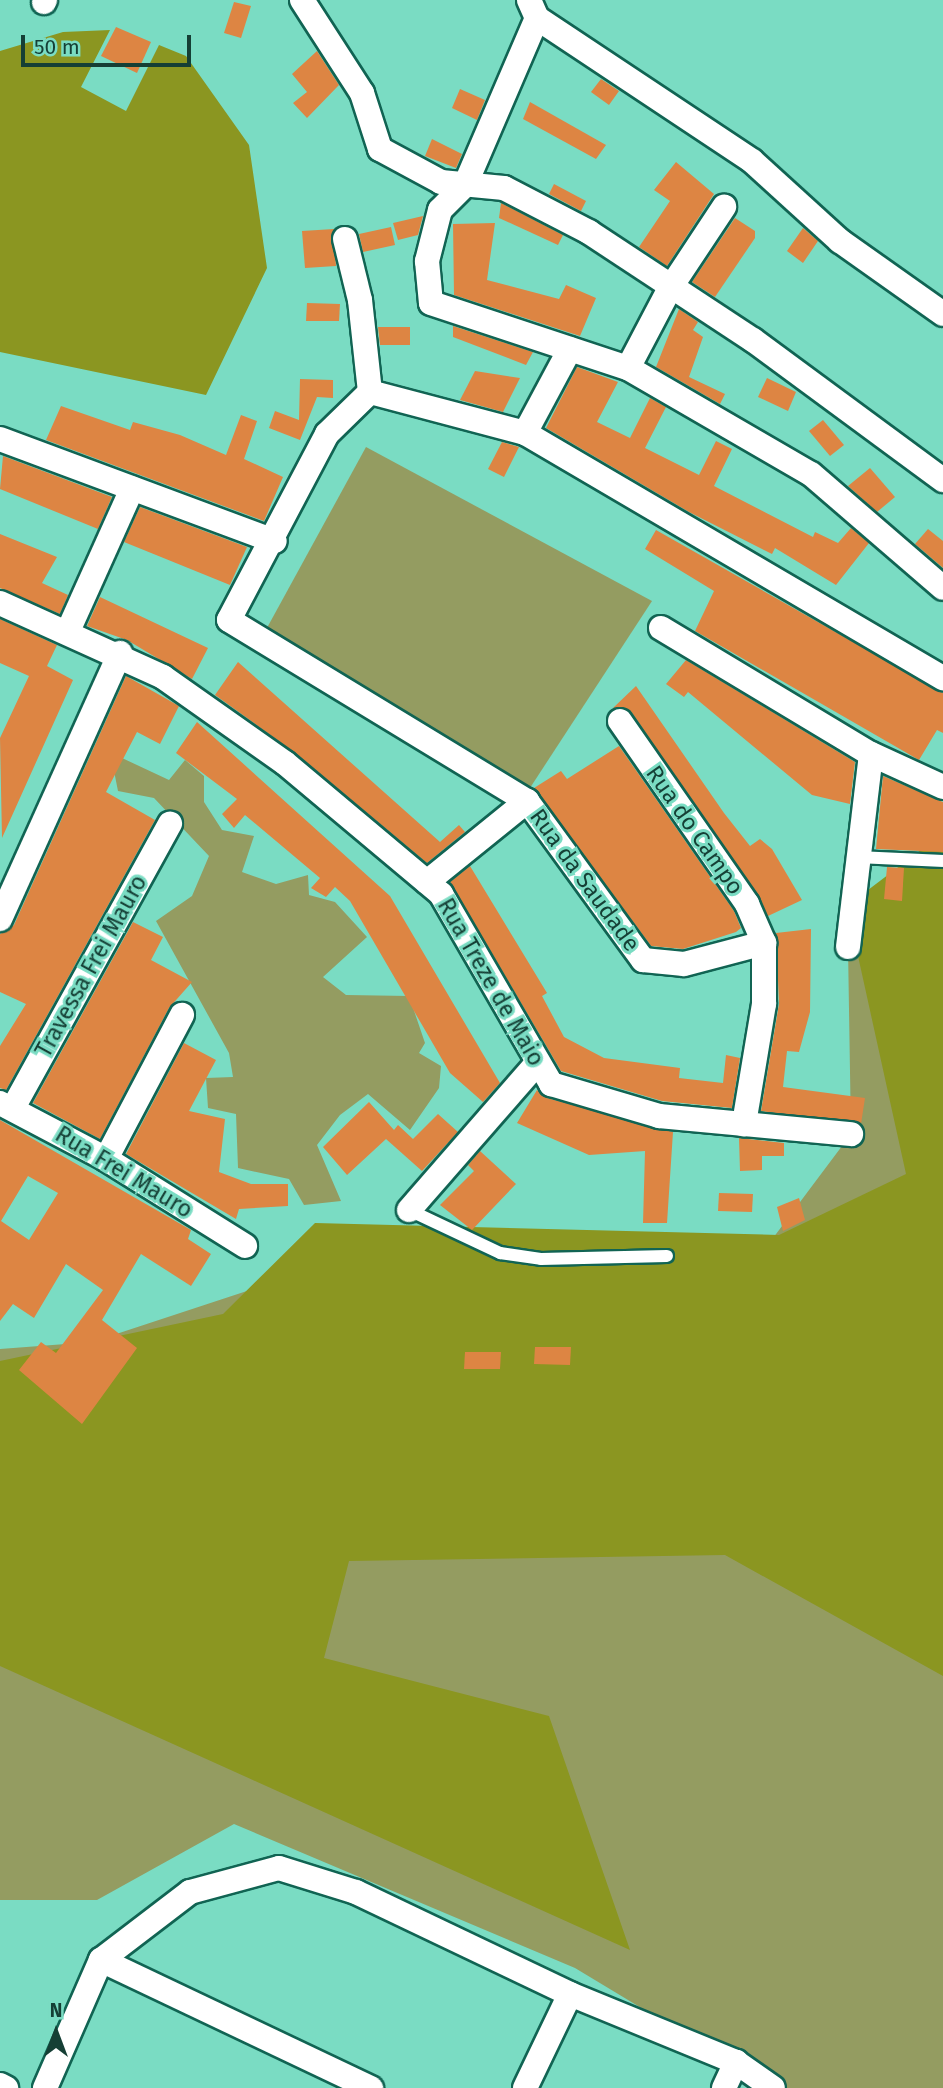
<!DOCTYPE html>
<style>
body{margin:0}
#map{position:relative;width:943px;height:2088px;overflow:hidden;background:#7adcc3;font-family:"Fira Sans",sans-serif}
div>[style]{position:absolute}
.green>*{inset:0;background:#949c61}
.forest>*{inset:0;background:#8b9621}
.building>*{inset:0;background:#dd8543}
.roads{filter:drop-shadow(2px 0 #116453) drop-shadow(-2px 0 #116453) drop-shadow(0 2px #116453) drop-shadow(0 -2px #116453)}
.lane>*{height:12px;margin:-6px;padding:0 6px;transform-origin:6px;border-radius:6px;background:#fff}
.street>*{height:24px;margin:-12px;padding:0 12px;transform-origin:12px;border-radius:12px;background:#fff}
span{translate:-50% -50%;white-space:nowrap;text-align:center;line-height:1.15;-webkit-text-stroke:6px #7adcc3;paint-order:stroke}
.street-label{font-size:23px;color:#153f35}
.north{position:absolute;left:21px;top:1997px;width:70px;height:70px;-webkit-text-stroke:5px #7adcc3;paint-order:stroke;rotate:0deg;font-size:19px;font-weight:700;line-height:28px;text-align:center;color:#153f35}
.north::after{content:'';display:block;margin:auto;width:24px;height:32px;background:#153f35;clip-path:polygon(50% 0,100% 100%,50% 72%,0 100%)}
.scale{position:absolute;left:21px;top:35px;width:170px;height:32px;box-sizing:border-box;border:4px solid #153f35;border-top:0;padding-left:9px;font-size:21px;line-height:24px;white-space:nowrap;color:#153f35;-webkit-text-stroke:5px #7adcc3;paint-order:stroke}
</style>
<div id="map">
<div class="green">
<div style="clip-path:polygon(366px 447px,652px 601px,528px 791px,262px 637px)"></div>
<div style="clip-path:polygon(122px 758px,169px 780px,185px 760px,204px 776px,204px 802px,222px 830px,254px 836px,242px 872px,276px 884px,308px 875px,309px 895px,335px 902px,367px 937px,323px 977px,346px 995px,409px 996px,425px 1043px,419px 1053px,441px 1066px,439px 1088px,410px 1130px,368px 1094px,340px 1115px,317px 1145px,341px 1201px,304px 1205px,289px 1179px,238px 1168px,236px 1114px,208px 1108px,206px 1078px,233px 1077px,229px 1053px,156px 921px,192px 896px,209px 856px,154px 798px,118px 791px,114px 771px)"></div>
<div style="clip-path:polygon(943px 906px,943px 2088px,774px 2088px,575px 1968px,234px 1824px,97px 1900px,0 1900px,0 1349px,92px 1342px,341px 1260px,722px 1306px,851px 1134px,848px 947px)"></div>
</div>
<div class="forest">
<div style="clip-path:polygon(110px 30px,81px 87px,126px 111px,159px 45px,186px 56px,249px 145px,267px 268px,206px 395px,0 352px,0 51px,63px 32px)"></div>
<div style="clip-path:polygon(943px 833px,943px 1676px,725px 1555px,349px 1561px,324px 1658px,549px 1716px,630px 1950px,0 1666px,0 1361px,223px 1314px,315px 1223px,779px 1235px,906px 1174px,847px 906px)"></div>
</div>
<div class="building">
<div style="clip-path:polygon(234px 2px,251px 6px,241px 38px,224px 33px)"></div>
<div style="clip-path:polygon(116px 27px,151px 42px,137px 73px,101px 56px)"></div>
<div style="clip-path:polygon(317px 51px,339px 85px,307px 118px,293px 103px,307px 92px,292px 74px)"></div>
<div style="clip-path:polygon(601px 79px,619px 91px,609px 105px,591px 92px)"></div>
<div style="clip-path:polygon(460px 89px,485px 100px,477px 120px,452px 108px)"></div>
<div style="clip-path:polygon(530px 102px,606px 145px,596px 159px,523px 119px)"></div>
<div style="clip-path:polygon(432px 139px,462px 154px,456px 168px,425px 156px)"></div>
<div style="clip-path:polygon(676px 162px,714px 194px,667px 266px,639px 247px,670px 201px,654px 190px)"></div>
<div style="clip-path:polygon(554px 184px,586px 201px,581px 211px,549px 194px)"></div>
<div style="clip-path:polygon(501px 203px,563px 235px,558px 245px,499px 218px)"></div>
<div style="clip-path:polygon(423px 216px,418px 235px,398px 240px,393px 223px)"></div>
<div style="clip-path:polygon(735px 218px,755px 231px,755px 238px,715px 297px,692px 282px)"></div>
<div style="clip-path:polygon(495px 223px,487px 280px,559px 299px,566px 285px,596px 298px,580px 336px,454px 295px,453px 224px)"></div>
<div style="clip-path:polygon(391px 227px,395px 245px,363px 252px,359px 234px)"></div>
<div style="clip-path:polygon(803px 228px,818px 241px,803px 263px,787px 251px)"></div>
<div style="clip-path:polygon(334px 229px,336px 266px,305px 268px,302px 231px)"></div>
<div style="clip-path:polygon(307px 303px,340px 304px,339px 321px,306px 321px)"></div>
<div style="clip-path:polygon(679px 309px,698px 322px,693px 330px,703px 337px,689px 377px,725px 394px,720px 404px,656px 367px)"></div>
<div style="clip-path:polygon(453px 326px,533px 352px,526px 365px,453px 337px)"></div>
<div style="clip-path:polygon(378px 327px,410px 327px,410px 345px,380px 345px)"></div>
<div style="clip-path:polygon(577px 367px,618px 382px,597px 422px,630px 438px,650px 398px,666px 407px,645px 448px,699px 475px,716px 441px,732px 449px,714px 486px,813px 537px,815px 532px,838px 543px,851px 528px,869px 543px,836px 585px,775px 548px,772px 554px,689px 512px,546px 428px)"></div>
<div style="clip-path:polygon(475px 371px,520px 378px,503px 412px,460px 400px)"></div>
<div style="clip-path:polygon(767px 378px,796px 392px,788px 411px,758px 397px)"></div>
<div style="clip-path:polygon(300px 379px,333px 380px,333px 398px,317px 397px,300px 440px,269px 428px,275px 411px,299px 420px)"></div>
<div style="clip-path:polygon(61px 406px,130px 430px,133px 422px,180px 435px,226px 455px,241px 415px,257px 421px,244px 459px,283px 477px,264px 521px,46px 440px)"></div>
<div style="clip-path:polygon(823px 420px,844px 445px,830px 456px,809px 431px)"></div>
<div style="clip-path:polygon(502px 442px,519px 447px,504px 477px,488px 469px)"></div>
<div style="clip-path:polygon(3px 456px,112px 497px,98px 529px,0 489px)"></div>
<div style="clip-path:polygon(870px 468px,895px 497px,877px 512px,848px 486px)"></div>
<div style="clip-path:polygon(140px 507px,247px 547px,230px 585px,124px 542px)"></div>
<div style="clip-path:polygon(928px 529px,943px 541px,943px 568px,915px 544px)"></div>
<div style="clip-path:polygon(656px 530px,943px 693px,943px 733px,937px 730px,919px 760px,695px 631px,714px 591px,645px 549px)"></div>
<div style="clip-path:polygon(0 534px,57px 557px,42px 583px,68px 595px,60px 614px,0 588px)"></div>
<div style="clip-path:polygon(100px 597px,208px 648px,192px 679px,127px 640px,87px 626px)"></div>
<div style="clip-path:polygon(0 619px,57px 645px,47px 666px,73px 680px,2px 838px,0 738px,29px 676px,0 663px)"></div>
<div style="clip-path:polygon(686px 660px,855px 762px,850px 804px,812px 795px,688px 692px,684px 697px,666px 684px)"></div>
<div style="clip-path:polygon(238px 662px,440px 842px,459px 825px,465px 832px,427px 863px,294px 752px,215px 695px)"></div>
<div style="clip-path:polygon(126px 676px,179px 706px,160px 744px,137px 732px,106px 792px,155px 820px,6px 1090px,0 1088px,0 1046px,26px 1004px,0 992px,0 934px,14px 925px)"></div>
<div style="clip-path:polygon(636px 686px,724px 813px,750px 846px,760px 839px,772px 849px,802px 900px,768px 916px,632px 713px,613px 708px)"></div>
<div style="clip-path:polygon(197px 722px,390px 896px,500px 1083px,483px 1102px,450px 1073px,350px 901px,335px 887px,326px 897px,311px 888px,320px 878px,245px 815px,234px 828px,222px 814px,237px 799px,176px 753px)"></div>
<div style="clip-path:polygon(619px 746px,734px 911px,741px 928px,736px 932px,683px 949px,651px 946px,534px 788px,561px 771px,567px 779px)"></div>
<div style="clip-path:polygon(883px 776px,943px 802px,943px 852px,876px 849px)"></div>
<div style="clip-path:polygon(470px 866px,547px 993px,542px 996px,564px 1037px,604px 1058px,680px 1068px,679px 1078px,723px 1083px,726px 1055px,740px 1058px,732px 1108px,662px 1101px,561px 1071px,450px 882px)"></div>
<div style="clip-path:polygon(887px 867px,904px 868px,902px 901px,884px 899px)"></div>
<div style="clip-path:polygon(133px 922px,163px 937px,151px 960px,192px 982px,169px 1008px,100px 1139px,33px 1103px)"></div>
<div style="clip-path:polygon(811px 929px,810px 1012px,799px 1052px,787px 1051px,783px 1087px,865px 1098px,861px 1124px,761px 1111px,779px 1004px,776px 933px)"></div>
<div style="clip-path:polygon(184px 1043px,216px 1060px,189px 1111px,225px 1119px,219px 1172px,251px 1184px,288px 1184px,288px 1206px,239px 1209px,236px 1219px,126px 1154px)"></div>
<div style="clip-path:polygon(537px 1090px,547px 1098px,673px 1132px,667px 1223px,643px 1223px,645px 1151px,589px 1155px,517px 1123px)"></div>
<div style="clip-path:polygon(369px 1102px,394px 1130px,398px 1125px,413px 1139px,438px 1114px,458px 1132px,422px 1171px,386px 1139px,347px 1175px,323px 1147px)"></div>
<div style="clip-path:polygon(evenodd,0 1120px,191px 1230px,188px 1239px,211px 1254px,191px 1286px,141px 1254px,102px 1320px,137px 1348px,82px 1424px,19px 1370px,41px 1342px,56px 1353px,103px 1290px,66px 1264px,34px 1318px,13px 1304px,0 1321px,0 1120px,28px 1176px,58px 1193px,29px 1240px,1px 1221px,28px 1176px)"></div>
<div style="clip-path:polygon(739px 1138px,784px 1143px,784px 1156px,762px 1156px,762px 1170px,740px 1171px)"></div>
<div style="clip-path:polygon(480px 1151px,516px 1184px,472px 1230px,440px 1205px,474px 1171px,468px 1165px)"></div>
<div style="clip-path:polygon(719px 1193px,753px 1194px,752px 1212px,718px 1211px)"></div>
<div style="clip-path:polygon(799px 1198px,805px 1220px,783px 1231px,777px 1207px)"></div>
<div style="clip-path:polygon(535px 1347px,571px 1347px,570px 1365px,534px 1364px)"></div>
<div style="clip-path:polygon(465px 1352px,501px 1352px,500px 1369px,464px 1369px)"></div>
</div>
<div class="roads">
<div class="lane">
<div style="left:858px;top:857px;width:85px;rotate:2.7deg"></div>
<div style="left:409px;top:1210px;width:101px;rotate:25.3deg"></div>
<div style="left:500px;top:1253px;width:41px;rotate:8.3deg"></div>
<div style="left:541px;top:1259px;width:126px;rotate:-1.4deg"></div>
</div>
<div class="street">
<div style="left:302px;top:0;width:111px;rotate:57.2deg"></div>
<div style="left:362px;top:93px;width:59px;rotate:72.2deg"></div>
<div style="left:380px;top:149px;width:69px;rotate:28.4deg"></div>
<div style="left:441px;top:182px;width:63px;rotate:5.4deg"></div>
<div style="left:504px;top:188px;width:96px;rotate:27.4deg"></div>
<div style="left:589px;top:232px;width:196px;rotate:33.4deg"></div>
<div style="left:753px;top:340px;width:236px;rotate:36.4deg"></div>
<div style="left:529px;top:0;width:20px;rotate:66deg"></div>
<div style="left:537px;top:18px;width:258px;rotate:33.6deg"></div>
<div style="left:752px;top:161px;width:119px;rotate:42.3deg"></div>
<div style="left:840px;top:241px;width:126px;rotate:35.3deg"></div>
<div style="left:44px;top:2px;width:2px;rotate:-63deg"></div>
<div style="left:537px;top:18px;width:182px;rotate:113.3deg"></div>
<div style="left:465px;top:185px;width:35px;rotate:135deg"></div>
<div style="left:440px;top:210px;width:53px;rotate:104.3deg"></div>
<div style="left:427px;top:261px;width:42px;rotate:84.6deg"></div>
<div style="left:431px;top:303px;width:207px;rotate:18.3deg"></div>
<div style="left:628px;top:368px;width:211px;rotate:30.1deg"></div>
<div style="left:811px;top:474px;width:174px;rotate:40.8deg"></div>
<div style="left:345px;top:239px;width:63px;rotate:76.2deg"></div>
<div style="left:360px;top:300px;width:93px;rotate:83.8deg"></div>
<div style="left:628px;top:368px;width:88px;rotate:-62.3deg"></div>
<div style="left:669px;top:290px;width:100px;rotate:-56.5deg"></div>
<div style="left:370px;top:392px;width:60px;rotate:135.7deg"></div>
<div style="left:327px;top:434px;width:210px;rotate:117.8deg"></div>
<div style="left:229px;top:620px;width:349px;rotate:31.3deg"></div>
<div style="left:527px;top:801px;width:197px;rotate:53.9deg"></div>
<div style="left:643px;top:960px;width:41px;rotate:5.6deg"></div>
<div style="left:684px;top:964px;width:83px;rotate:-14.7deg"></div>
<div style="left:370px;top:392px;width:160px;rotate:14.8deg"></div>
<div style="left:525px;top:433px;width:485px;rotate:30.4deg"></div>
<div style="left:525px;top:433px;width:95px;rotate:-61.8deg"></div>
<div style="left:0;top:439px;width:293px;rotate:20.4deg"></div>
<div style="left:0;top:603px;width:179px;rotate:24.4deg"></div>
<div style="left:163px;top:677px;width:149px;rotate:35.2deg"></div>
<div style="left:285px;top:763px;width:204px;rotate:40deg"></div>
<div style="left:441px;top:894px;width:220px;rotate:59.9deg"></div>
<div style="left:551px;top:1084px;width:113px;rotate:16.5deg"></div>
<div style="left:659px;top:1116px;width:193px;rotate:5.4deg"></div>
<div style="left:661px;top:628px;width:245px;rotate:31deg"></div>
<div style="left:871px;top:754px;width:79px;rotate:24.6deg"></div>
<div style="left:69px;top:629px;width:154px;rotate:-65.8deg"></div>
<div style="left:620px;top:721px;width:223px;rotate:55.2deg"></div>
<div style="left:747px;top:904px;width:43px;rotate:66.4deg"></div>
<div style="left:764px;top:943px;width:61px;rotate:90deg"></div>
<div style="left:764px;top:1004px;width:122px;rotate:99.5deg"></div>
<div style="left:427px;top:882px;width:129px;rotate:-39deg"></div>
<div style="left:0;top:919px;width:292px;rotate:-65.7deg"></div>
<div style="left:848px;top:947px;width:194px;rotate:-83.2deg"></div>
<div style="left:0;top:1103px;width:120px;rotate:27.8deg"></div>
<div style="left:106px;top:1159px;width:164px;rotate:32deg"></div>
<div style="left:13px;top:1108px;width:325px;rotate:-61.1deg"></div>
<div style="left:106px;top:1159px;width:163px;rotate:-62.2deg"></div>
<div style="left:409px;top:1210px;width:196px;rotate:-48.9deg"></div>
<div style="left:101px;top:1960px;width:299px;rotate:25.4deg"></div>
<div style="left:0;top:2085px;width:7px;rotate:27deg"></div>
<div style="left:45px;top:2088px;width:140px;rotate:-66.4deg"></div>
<div style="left:101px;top:1960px;width:112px;rotate:-37.4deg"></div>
<div style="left:190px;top:1892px;width:92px;rotate:-15.1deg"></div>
<div style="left:279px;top:1868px;width:81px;rotate:17.3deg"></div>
<div style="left:356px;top:1892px;width:237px;rotate:25.5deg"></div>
<div style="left:570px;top:1994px;width:179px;rotate:22.3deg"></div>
<div style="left:736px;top:2062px;width:45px;rotate:35.1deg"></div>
<div style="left:525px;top:2088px;width:104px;rotate:-64.4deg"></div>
<div style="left:724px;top:2088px;width:29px;rotate:-65deg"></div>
</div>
</div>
<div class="street-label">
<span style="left:695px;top:830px;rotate:55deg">Rua do Campo</span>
<span style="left:585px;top:880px;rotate:54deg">Rua da Saudade</span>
<span style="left:91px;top:966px;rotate:-61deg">Travessa Frei Mauro</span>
<span style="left:491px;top:982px;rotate:60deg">Rua Treze de Maio</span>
<span style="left:124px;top:1172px;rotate:31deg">Rua Frei Mauro</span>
</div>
<div class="north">N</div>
<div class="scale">50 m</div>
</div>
